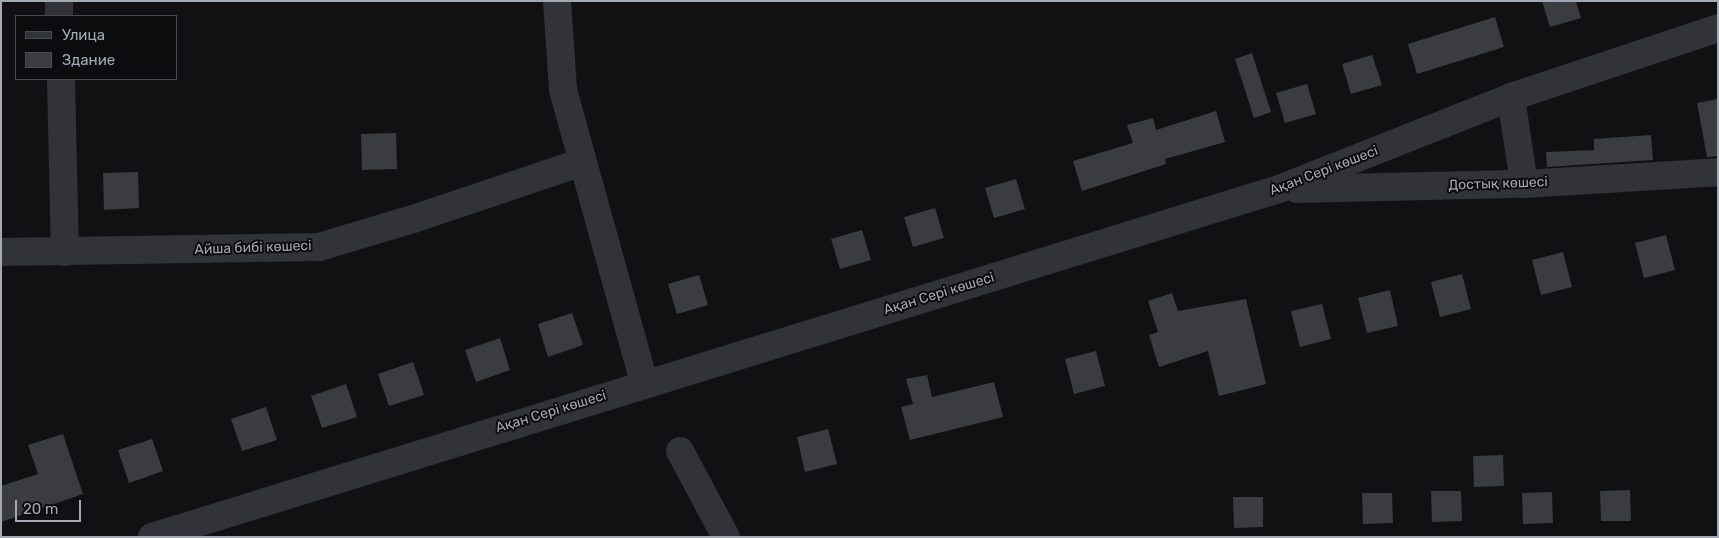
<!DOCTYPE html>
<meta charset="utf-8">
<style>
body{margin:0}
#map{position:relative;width:1719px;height:538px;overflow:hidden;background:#111113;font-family:Rubik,sans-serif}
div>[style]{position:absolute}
.building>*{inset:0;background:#3b3c40}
.minor>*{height:28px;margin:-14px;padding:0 14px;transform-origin:14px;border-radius:14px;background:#323338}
span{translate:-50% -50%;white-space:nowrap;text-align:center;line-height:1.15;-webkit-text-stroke:4px #0c0c0e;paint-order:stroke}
.street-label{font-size:14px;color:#a2a8b4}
.frame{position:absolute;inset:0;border:2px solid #a2a8b4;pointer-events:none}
.legend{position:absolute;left:15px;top:15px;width:162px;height:65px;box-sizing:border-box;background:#0c0c0e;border:1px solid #484a50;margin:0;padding:6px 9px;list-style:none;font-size:15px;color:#a2a8b4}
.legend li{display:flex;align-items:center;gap:10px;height:25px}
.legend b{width:25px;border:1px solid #484a50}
.scale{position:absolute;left:15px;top:500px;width:66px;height:22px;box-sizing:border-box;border:2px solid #a2a8b4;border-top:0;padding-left:6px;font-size:15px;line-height:18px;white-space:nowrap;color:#a2a8b4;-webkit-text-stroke:4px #0c0c0e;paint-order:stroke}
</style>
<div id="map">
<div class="building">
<div style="clip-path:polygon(1542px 1px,1576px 1px,1581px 18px,1550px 27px)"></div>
<div style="clip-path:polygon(1495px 17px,1504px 47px,1417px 74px,1408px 44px)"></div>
<div style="clip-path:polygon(1252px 53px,1271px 112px,1254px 118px,1235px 59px)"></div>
<div style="clip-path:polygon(1372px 55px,1382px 85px,1351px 94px,1342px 64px)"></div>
<div style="clip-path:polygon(1307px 84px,1316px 114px,1285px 123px,1276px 93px)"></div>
<div style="clip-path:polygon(1718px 99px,1718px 156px,1707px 157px,1697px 103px)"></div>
<div style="clip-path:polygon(1216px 111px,1225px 142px,1165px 159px,1166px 164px,1082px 191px,1073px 161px,1133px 143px,1127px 125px,1153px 118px,1156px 130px)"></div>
<div style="clip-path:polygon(396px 133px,397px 169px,362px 170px,361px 134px)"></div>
<div style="clip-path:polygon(1651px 135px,1653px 160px,1547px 167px,1546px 152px,1594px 150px,1594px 139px)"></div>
<div style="clip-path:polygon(138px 172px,139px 208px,104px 210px,103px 173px)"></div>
<div style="clip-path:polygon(1016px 179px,1025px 209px,994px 218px,985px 188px)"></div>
<div style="clip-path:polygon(935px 208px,944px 238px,913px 247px,904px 217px)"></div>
<div style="clip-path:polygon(862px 230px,871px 260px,840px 269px,831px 239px)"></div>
<div style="clip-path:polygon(1666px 235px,1675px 270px,1644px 278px,1635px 243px)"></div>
<div style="clip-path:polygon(1563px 252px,1572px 287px,1541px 295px,1532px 260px)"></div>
<div style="clip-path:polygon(1462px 274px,1471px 309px,1440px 317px,1431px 282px)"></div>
<div style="clip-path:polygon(699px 275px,708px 305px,677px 314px,668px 284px)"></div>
<div style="clip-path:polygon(1390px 290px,1398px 326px,1367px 333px,1358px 298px)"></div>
<div style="clip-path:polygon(1172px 293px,1178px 311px,1246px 299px,1266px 384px,1219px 396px,1208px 351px,1159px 367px,1149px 335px,1158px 332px,1148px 301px)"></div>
<div style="clip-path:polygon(1322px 304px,1331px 339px,1300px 347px,1291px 311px)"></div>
<div style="clip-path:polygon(572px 313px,583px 345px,548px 357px,538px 324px)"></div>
<div style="clip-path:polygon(500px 338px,510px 370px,476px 382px,465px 350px)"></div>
<div style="clip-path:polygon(1096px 351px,1105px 386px,1074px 394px,1065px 359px)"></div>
<div style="clip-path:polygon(413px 362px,424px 395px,389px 406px,378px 374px)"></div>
<div style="clip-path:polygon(927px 375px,932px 397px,994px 382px,1003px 417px,910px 440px,901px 407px,913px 404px,906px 379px)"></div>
<div style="clip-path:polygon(346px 384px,357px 417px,322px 428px,311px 396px)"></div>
<div style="clip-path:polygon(266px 407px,277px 440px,242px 451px,231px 419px)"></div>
<div style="clip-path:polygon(828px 429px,837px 464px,805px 472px,797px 437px)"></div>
<div style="clip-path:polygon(63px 434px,83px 494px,1px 522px,1px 486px,38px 474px,28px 445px)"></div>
<div style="clip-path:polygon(152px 439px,163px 471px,129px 483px,118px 450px)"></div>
<div style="clip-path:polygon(1503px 455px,1504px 486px,1474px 487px,1473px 456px)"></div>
<div style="clip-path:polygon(1630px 490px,1631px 521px,1601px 521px,1600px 491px)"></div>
<div style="clip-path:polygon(1431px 491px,1461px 491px,1462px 521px,1432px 522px)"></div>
<div style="clip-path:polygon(1552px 492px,1553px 523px,1523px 524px,1522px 493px)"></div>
<div style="clip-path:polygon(1362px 493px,1392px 493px,1393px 523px,1363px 524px)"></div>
<div style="clip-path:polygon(1233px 497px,1263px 497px,1263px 527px,1234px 528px)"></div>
</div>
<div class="minor">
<div style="left:59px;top:1px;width:15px;rotate:90deg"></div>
<div style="left:557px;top:1px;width:89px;rotate:86.1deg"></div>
<div style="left:563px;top:90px;width:304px;rotate:74.5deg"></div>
<div style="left:61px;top:79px;width:173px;rotate:88.7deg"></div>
<div style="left:1511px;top:97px;width:88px;rotate:81.5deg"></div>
<div style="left:1297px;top:189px;width:227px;rotate:-1.3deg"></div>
<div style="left:1524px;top:184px;width:194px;rotate:-3.5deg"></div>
<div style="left:1px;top:252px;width:318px;rotate:-0.9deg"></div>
<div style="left:319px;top:247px;width:98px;rotate:-16.6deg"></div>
<div style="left:413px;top:219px;width:178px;rotate:-18.6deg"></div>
<div style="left:680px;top:451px;width:98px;rotate:61.9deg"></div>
<div style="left:152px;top:537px;width:1180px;rotate:-17.16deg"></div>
<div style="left:1279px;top:189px;width:250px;rotate:-21.6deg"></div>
<div style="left:1511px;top:97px;width:218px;rotate:-18.4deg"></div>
</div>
<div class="street-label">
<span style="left:1324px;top:171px;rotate:-21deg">Ақан Сері көшесі</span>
<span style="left:1498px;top:184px;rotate:-2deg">Достық көшесі</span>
<span style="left:253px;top:248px;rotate:-2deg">Айша бибі көшесі</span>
<span style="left:939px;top:294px;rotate:-17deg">Ақан Сері көшесі</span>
<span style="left:551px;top:412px;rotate:-17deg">Ақан Сері көшесі</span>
</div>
<div class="frame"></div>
<ul class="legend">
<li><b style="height:6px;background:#323338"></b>Улица</li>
<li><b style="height:14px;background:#3b3c40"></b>Здание</li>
</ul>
<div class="scale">20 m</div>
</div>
